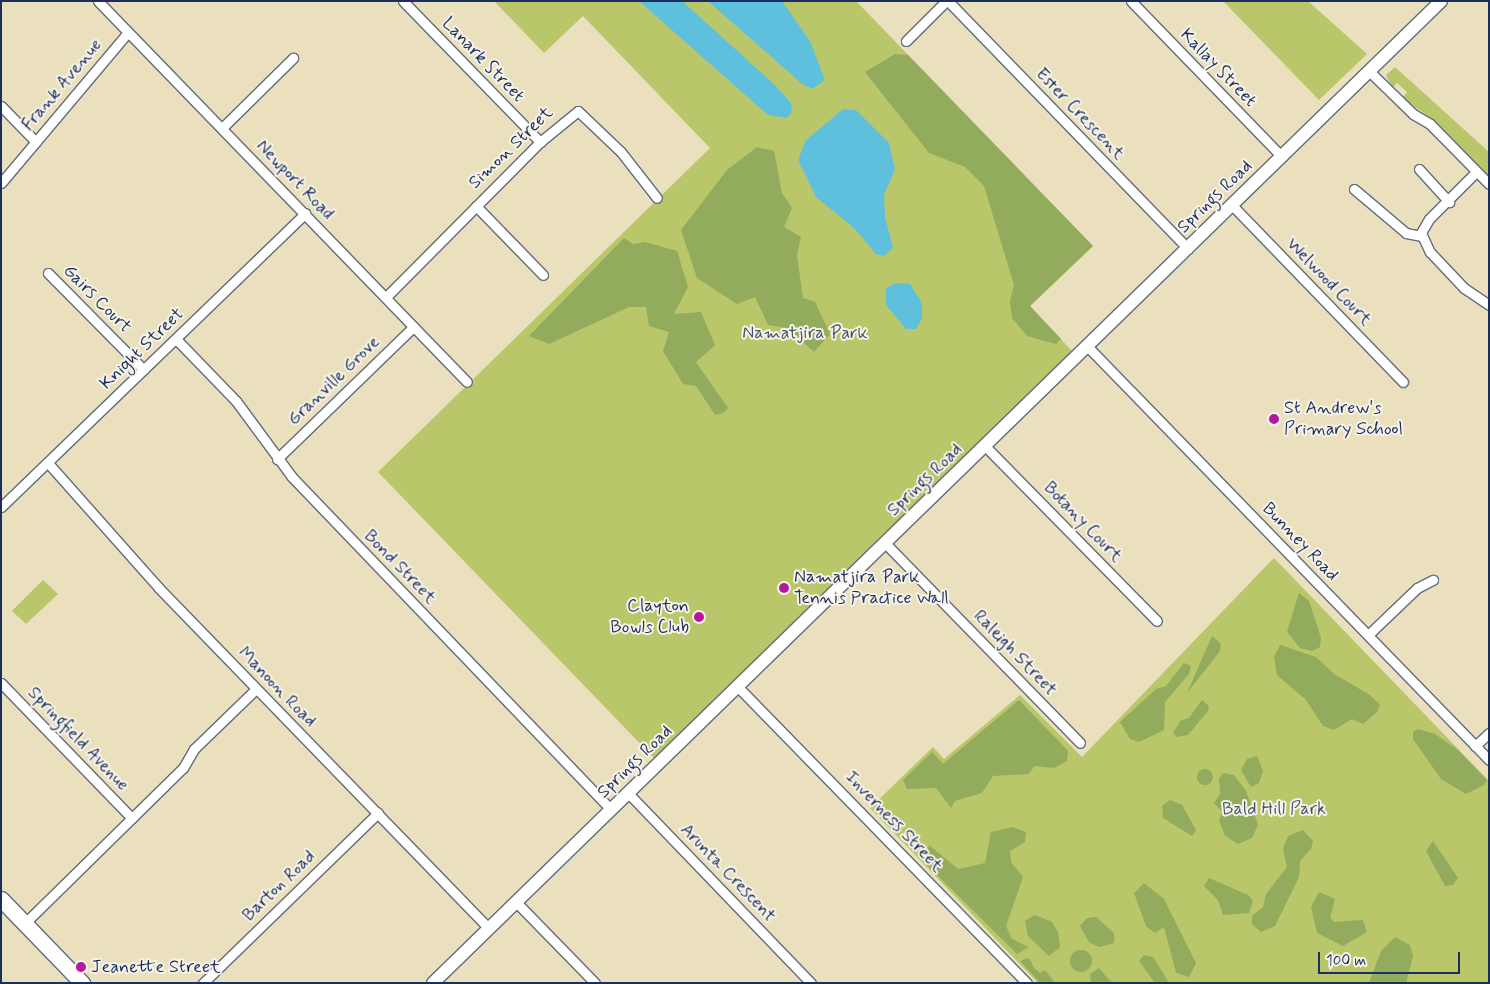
<!DOCTYPE html>
<style>
body{margin:0}
#map{position:relative;width:1490px;height:984px;overflow:hidden;background:#eae0bd;font-family:Mynerve,sans-serif}
div>[style]{position:absolute}
.green>*{inset:0;background:#b9c669}
.forest>*{inset:0;background:#92ab5d}
.round{border-radius:50%}
.water>*{inset:0;background:#5ec0dd}
.roads{filter:drop-shadow(1px 0 #636d7f) drop-shadow(-1px 0 #636d7f) drop-shadow(0 1px #636d7f) drop-shadow(0 -1px #636d7f)}
.street>*{height:9px;margin:-4.5px;padding:0 4.5px;transform-origin:4.5px;border-radius:4.5px;background:#fff}
.secondary>*{height:12px;margin:-6px;padding:0 6px;transform-origin:6px;border-radius:6px;background:#fff}
.primary>*{height:15px;margin:-7.5px;padding:0 7.5px;transform-origin:7.5px;border-radius:7.5px;background:#fff}
.dots>*{width:14px;height:14px;translate:-50% -50%;box-sizing:border-box;border:2px solid #f7f3e8;border-radius:50%}
span{translate:-50% -50%;white-space:nowrap;text-align:center;line-height:1.15;-webkit-text-stroke:4px #f7f3e8;paint-order:stroke}
.street-label{font-size:18px;color:#1b2f5e}
.park-label{font-size:18px;color:#425561}
.poi-label{font-size:18px;color:#1b2f5e}
.left{translate:0 -50%;text-align:left}
.right{translate:-100% -50%;text-align:right}
.frame{position:absolute;inset:0;border:2px solid #1b2f5e;pointer-events:none}
.scale{position:absolute;left:1318px;top:952px;width:142px;height:22px;box-sizing:border-box;border:2px solid #1b2f5e;border-top:0;padding-left:6px;font-size:15px;line-height:18px;white-space:nowrap;color:#1b2f5e;-webkit-text-stroke:4px #f7f3e8;paint-order:stroke}
</style>
<div id="map">
<div class="green">
<div style="clip-path:polygon(494px 1px,856px 1px,1093px 246px,1030px 306px,1072px 351px,654px 758px,378px 472px,710px 148px,583px 16px,544px 53px)"></div>
<div style="clip-path:polygon(1223px 1px,1308px 1px,1367px 54px,1319px 100px)"></div>
<div style="clip-path:polygon(1395px 67px,1489px 152px,1489px 177px,1434px 120px,1402px 98px,1407px 92px,1397px 83px,1392px 89px,1386px 75px)"></div>
<div style="clip-path:polygon(1274px 558px,1489px 781px,1489px 983px,1038px 983px,870px 808px,933px 747px,944px 759px,1020px 695px,1082px 757px)"></div>
<div style="clip-path:polygon(43px 580px,58px 594px,26px 624px,12px 611px)"></div>
</div>
<div class="forest">
<div style="clip-path:polygon(895px 54px,908px 55px,1093px 246px,1030px 306px,1061px 339px,1056px 344px,1027px 336px,1012px 318px,1010px 301px,1014px 285px,984px 186px,965px 167px,929px 153px,865px 72px)"></div>
<div style="clip-path:polygon(757px 147px,774px 151px,782px 193px,792px 208px,784px 227px,801px 237px,797px 255px,803px 298px,815px 302px,830px 334px,814px 352px,787px 328px,768px 325px,755px 297px,737px 304px,697px 278px,681px 230px,727px 170px)"></div>
<div style="clip-path:polygon(624px 238px,633px 244px,645px 242px,677px 251px,688px 287px,674px 314px,701px 312px,715px 345px,696px 362px,728px 408px,723px 413px,715px 415px,696px 386px,683px 384px,663px 351px,669px 332px,649px 326px,646px 307px,629px 307px,549px 344px,529px 336px)"></div>
<div style="clip-path:polygon(1299px 593px,1309px 601px,1321px 638px,1320px 647px,1312px 651px,1300px 648px,1287px 632px)"></div>
<div style="clip-path:polygon(1212px 636px,1221px 644px,1220px 651px,1187px 693px)"></div>
<div style="clip-path:polygon(1280px 645px,1316px 657px,1334px 674px,1370px 695px,1380px 705px,1377px 712px,1363px 724px,1352px 719px,1334px 730px,1323px 726px,1306px 700px,1277px 675px,1274px 657px)"></div>
<div style="clip-path:polygon(1184px 663px,1191px 666px,1189px 674px,1165px 702px,1164px 730px,1139px 742px,1130px 739px,1120px 722px,1156px 689px,1166px 686px)"></div>
<div style="clip-path:polygon(1019px 700px,1068px 751px,1067px 761px,1054px 768px,1035px 766px,1028px 774px,993px 776px,982px 793px,955px 801px,951px 808px,936px 788px,907px 789px,903px 780px,932px 752px,943px 764px)"></div>
<div style="clip-path:polygon(1202px 700px,1209px 706px,1208px 711px,1188px 735px,1177px 737px,1173px 733px,1180px 721px,1189px 718px)"></div>
<div style="clip-path:polygon(1418px 729px,1435px 734px,1458px 750px,1487px 780px,1484px 785px,1466px 794px,1441px 779px,1413px 739px,1413px 732px)"></div>
<div style="clip-path:polygon(1257px 756px,1263px 771px,1259px 783px,1251px 787px,1241px 770px,1247px 759px)"></div>
<div class="round" style="left:1197px;top:769px;width:16px;height:16px"></div>
<div style="clip-path:polygon(1224px 773px,1234px 775px,1246px 791px,1258px 825px,1252px 838px,1238px 844px,1225px 836px,1219px 821px,1222px 812px,1214px 803px,1220px 794px,1219px 778px)"></div>
<div style="clip-path:polygon(1170px 800px,1182px 805px,1196px 830px,1192px 836px,1163px 818px,1162px 806px)"></div>
<div style="clip-path:polygon(1013px 827px,1026px 832px,1025px 842px,1010px 851px,1011px 862px,1023px 877px,1006px 926px,1012px 939px,1029px 947px,1017px 954px,924px 862px,929px 845px,958px 869px,985px 863px,991px 832px)"></div>
<div style="clip-path:polygon(1303px 830px,1313px 841px,1311px 849px,1300px 861px,1299px 877px,1275px 926px,1261px 932px,1252px 924px,1252px 916px,1263px 907px,1266px 894px,1287px 867px,1283px 849px,1288px 836px)"></div>
<div style="clip-path:polygon(1433px 841px,1458px 878px,1453px 885px,1445px 886px,1426px 851px)"></div>
<div style="clip-path:polygon(1209px 878px,1248px 895px,1253px 901px,1249px 913px,1223px 915px,1218px 900px,1204px 886px)"></div>
<div style="clip-path:polygon(1144px 883px,1164px 899px,1196px 963px,1189px 977px,1176px 973px,1164px 927px,1155px 933px,1146px 926px,1134px 893px)"></div>
<div style="clip-path:polygon(1319px 892px,1335px 899px,1330px 918px,1334px 922px,1363px 920px,1367px 932px,1343px 946px,1317px 933px,1311px 907px)"></div>
<div style="clip-path:polygon(1035px 915px,1052px 922px,1058px 932px,1060px 947px,1049px 956px,1028px 936px,1025px 921px)"></div>
<div style="clip-path:polygon(1096px 917px,1114px 933px,1114px 943px,1099px 947px,1089px 942px,1080px 926px,1087px 918px)"></div>
<div style="clip-path:polygon(1395px 937px,1410px 945px,1413px 956px,1406px 983px,1369px 983px,1381px 951px)"></div>
<div class="round" style="left:1070px;top:950px;width:22px;height:22px"></div>
<div style="clip-path:polygon(1144px 955px,1153px 957px,1169px 983px,1155px 983px,1139px 961px)"></div>
<div style="clip-path:polygon(1029px 958px,1034px 968px,1040px 973px,1045px 970px,1055px 983px,1040px 983px,1020px 961px)"></div>
<div style="clip-path:polygon(1099px 968px,1110px 981px,1115px 983px,1091px 983px,1090px 974px)"></div>
</div>
<div class="water">
<div style="clip-path:polygon(639px 1px,682px 1px,775px 85px,791px 103px,792px 112px,787px 118px,768px 115px)"></div>
<div style="clip-path:polygon(708px 1px,782px 1px,810px 41px,825px 80px,812px 89px,801px 83px)"></div>
<div style="clip-path:polygon(843px 109px,856px 110px,889px 143px,895px 170px,884px 194px,885px 217px,893px 248px,884px 256px,876px 254px,854px 228px,816px 197px,798px 160px,806px 140px)"></div>
<div style="clip-path:polygon(896px 283px,910px 284px,922px 303px,922px 318px,916px 329px,906px 329px,886px 305px,886px 288px)"></div>
</div>
<div class="roads">
<div class="street">
<div style="left:98px;top:1px;width:530px;rotate:45.92deg"></div>
<div style="left:403px;top:1px;width:197px;rotate:45.8deg"></div>
<div style="left:948px;top:1px;width:345px;rotate:45.9deg"></div>
<div style="left:1131px;top:1px;width:217px;rotate:45.9deg"></div>
<div style="left:906px;top:41px;width:57px;rotate:-45deg"></div>
<div style="left:1369px;top:71px;width:62px;rotate:44.3deg"></div>
<div style="left:1413px;top:114px;width:20px;rotate:30deg"></div>
<div style="left:1430px;top:124px;width:84px;rotate:45.5deg"></div>
<div style="left:1px;top:106px;width:50px;rotate:45.8deg"></div>
<div style="left:222px;top:128px;width:100px;rotate:-44.6deg"></div>
<div style="left:1419px;top:169px;width:45px;rotate:47.7deg"></div>
<div style="left:1476px;top:172px;width:66px;rotate:135deg"></div>
<div style="left:1429px;top:219px;width:16px;rotate:120deg"></div>
<div style="left:1421px;top:233px;width:21px;rotate:65deg"></div>
<div style="left:1430px;top:252px;width:50px;rotate:46.6deg"></div>
<div style="left:1464px;top:288px;width:30px;rotate:34deg"></div>
<div style="left:1px;top:183px;width:197px;rotate:-49.9deg"></div>
<div style="left:1354px;top:189px;width:68px;rotate:40.2deg"></div>
<div style="left:1406px;top:233px;width:16px;rotate:11deg"></div>
<div style="left:1232px;top:205px;width:246px;rotate:46deg"></div>
<div style="left:476px;top:206px;width:96px;rotate:45.8deg"></div>
<div style="left:48px;top:273px;width:136px;rotate:45.3deg"></div>
<div style="left:386px;top:297px;width:218px;rotate:-45.2deg"></div>
<div style="left:540px;top:142px;width:49px;rotate:-39.2deg"></div>
<div style="left:578px;top:111px;width:59px;rotate:43.6deg"></div>
<div style="left:621px;top:152px;width:58px;rotate:52deg"></div>
<div style="left:176px;top:339px;width:86px;rotate:45.9deg"></div>
<div style="left:236px;top:401px;width:94px;rotate:53.6deg"></div>
<div style="left:292px;top:477px;width:461px;rotate:46.2deg"></div>
<div style="left:1088px;top:347px;width:576px;rotate:45.84deg"></div>
<div style="left:985px;top:446px;width:245px;rotate:45.5deg"></div>
<div style="left:277px;top:459px;width:190px;rotate:-44.1deg"></div>
<div style="left:48px;top:463px;width:167px;rotate:48.4deg"></div>
<div style="left:159px;top:588px;width:474px;rotate:45.9deg"></div>
<div style="left:1px;top:507px;width:423px;rotate:-44deg"></div>
<div style="left:885px;top:543px;width:279px;rotate:45.7deg"></div>
<div style="left:1368px;top:635px;width:68px;rotate:-43.8deg"></div>
<div style="left:1417px;top:588px;width:18px;rotate:-27deg"></div>
<div style="left:1px;top:683px;width:188px;rotate:45.9deg"></div>
<div style="left:737px;top:686px;width:415px;rotate:45.7deg"></div>
<div style="left:1475px;top:746px;width:19px;rotate:-43deg"></div>
<div style="left:628px;top:793px;width:264px;rotate:46.1deg"></div>
<div style="left:516px;top:902px;width:113px;rotate:45.7deg"></div>
<div style="left:25px;top:923px;width:221px;rotate:-44.5deg"></div>
<div style="left:183px;top:768px;width:22px;rotate:-60deg"></div>
<div style="left:194px;top:749px;width:86px;rotate:-44.1deg"></div>
<div style="left:203px;top:983px;width:244px;rotate:-44.2deg"></div>
</div>
<div class="secondary">
<div style="left:433px;top:983px;width:1407px;rotate:-44.25deg"></div>
</div>
<div class="primary">
<div style="left:1px;top:899px;width:117px;rotate:46deg"></div>
</div>
</div>
<div class="dots">
<div style="left:1274px;top:419px;background:#b5179e"></div>
<div style="left:784px;top:588px;background:#b5179e"></div>
<div style="left:699px;top:617px;background:#b5179e"></div>
<div style="left:81px;top:967px;background:#b5179e"></div>
</div>
<div class="street-label">
<span style="left:483px;top:60px;rotate:46deg">Lanark Street</span>
<span style="left:1218px;top:68px;rotate:46deg">Kallay Street</span>
<span style="left:62px;top:85px;rotate:-50deg">Frank Avenue</span>
<span style="left:1080px;top:114px;rotate:46deg">Ester Crescent</span>
<span style="left:511px;top:148px;rotate:-44deg">Simon Street</span>
<span style="left:295px;top:180px;rotate:46deg">Newport Road</span>
<span style="left:1215px;top:197px;rotate:-44deg">Springs Road</span>
<span style="left:1329px;top:282px;rotate:46deg">Welwood Court</span>
<span style="left:97px;top:299px;rotate:45deg">Gairs Court</span>
<span style="left:142px;top:349px;rotate:-44deg">Knight Street</span>
<span style="left:334px;top:381px;rotate:-44deg">Granville Grove</span>
<span style="left:925px;top:480px;rotate:-44deg">Springs Road</span>
<span style="left:1083px;top:522px;rotate:46deg">Botany Court</span>
<span style="left:1300px;top:542px;rotate:46deg">Bunney Road</span>
<span style="left:400px;top:567px;rotate:46deg">Bond Street</span>
<span style="left:1015px;top:653px;rotate:46deg">Raleigh Street</span>
<span style="left:277px;top:687px;rotate:46deg">Manoon Road</span>
<span style="left:78px;top:739px;rotate:46deg">Springfield Avenue</span>
<span style="left:635px;top:762px;rotate:-44deg">Springs Road</span>
<span style="left:894px;top:822px;rotate:46deg">Inverness Street</span>
<span style="left:728px;top:873px;rotate:46deg">Arunta Crescent</span>
<span style="left:279px;top:886px;rotate:-44deg">Barton Road</span>
</div>
<div class="park-label">
<span style="left:805px;top:333px">Namatjira Park</span>
<span style="left:1274px;top:809px">Bald Hill Park</span>
</div>
<div class="poi-label">
<span class="left" style="left:1284px;top:419px">St Andrew's<br>Primary School</span>
<span class="left" style="left:794px;top:588px">Namatjira Park<br>Tennis Practice Wall</span>
<span class="right" style="left:689px;top:617px">Clayton<br>Bowls Club</span>
<span class="left" style="left:91px;top:967px">Jeanette Street</span>
</div>
<div class="frame"></div>
<div class="scale">100 m</div>
</div>
